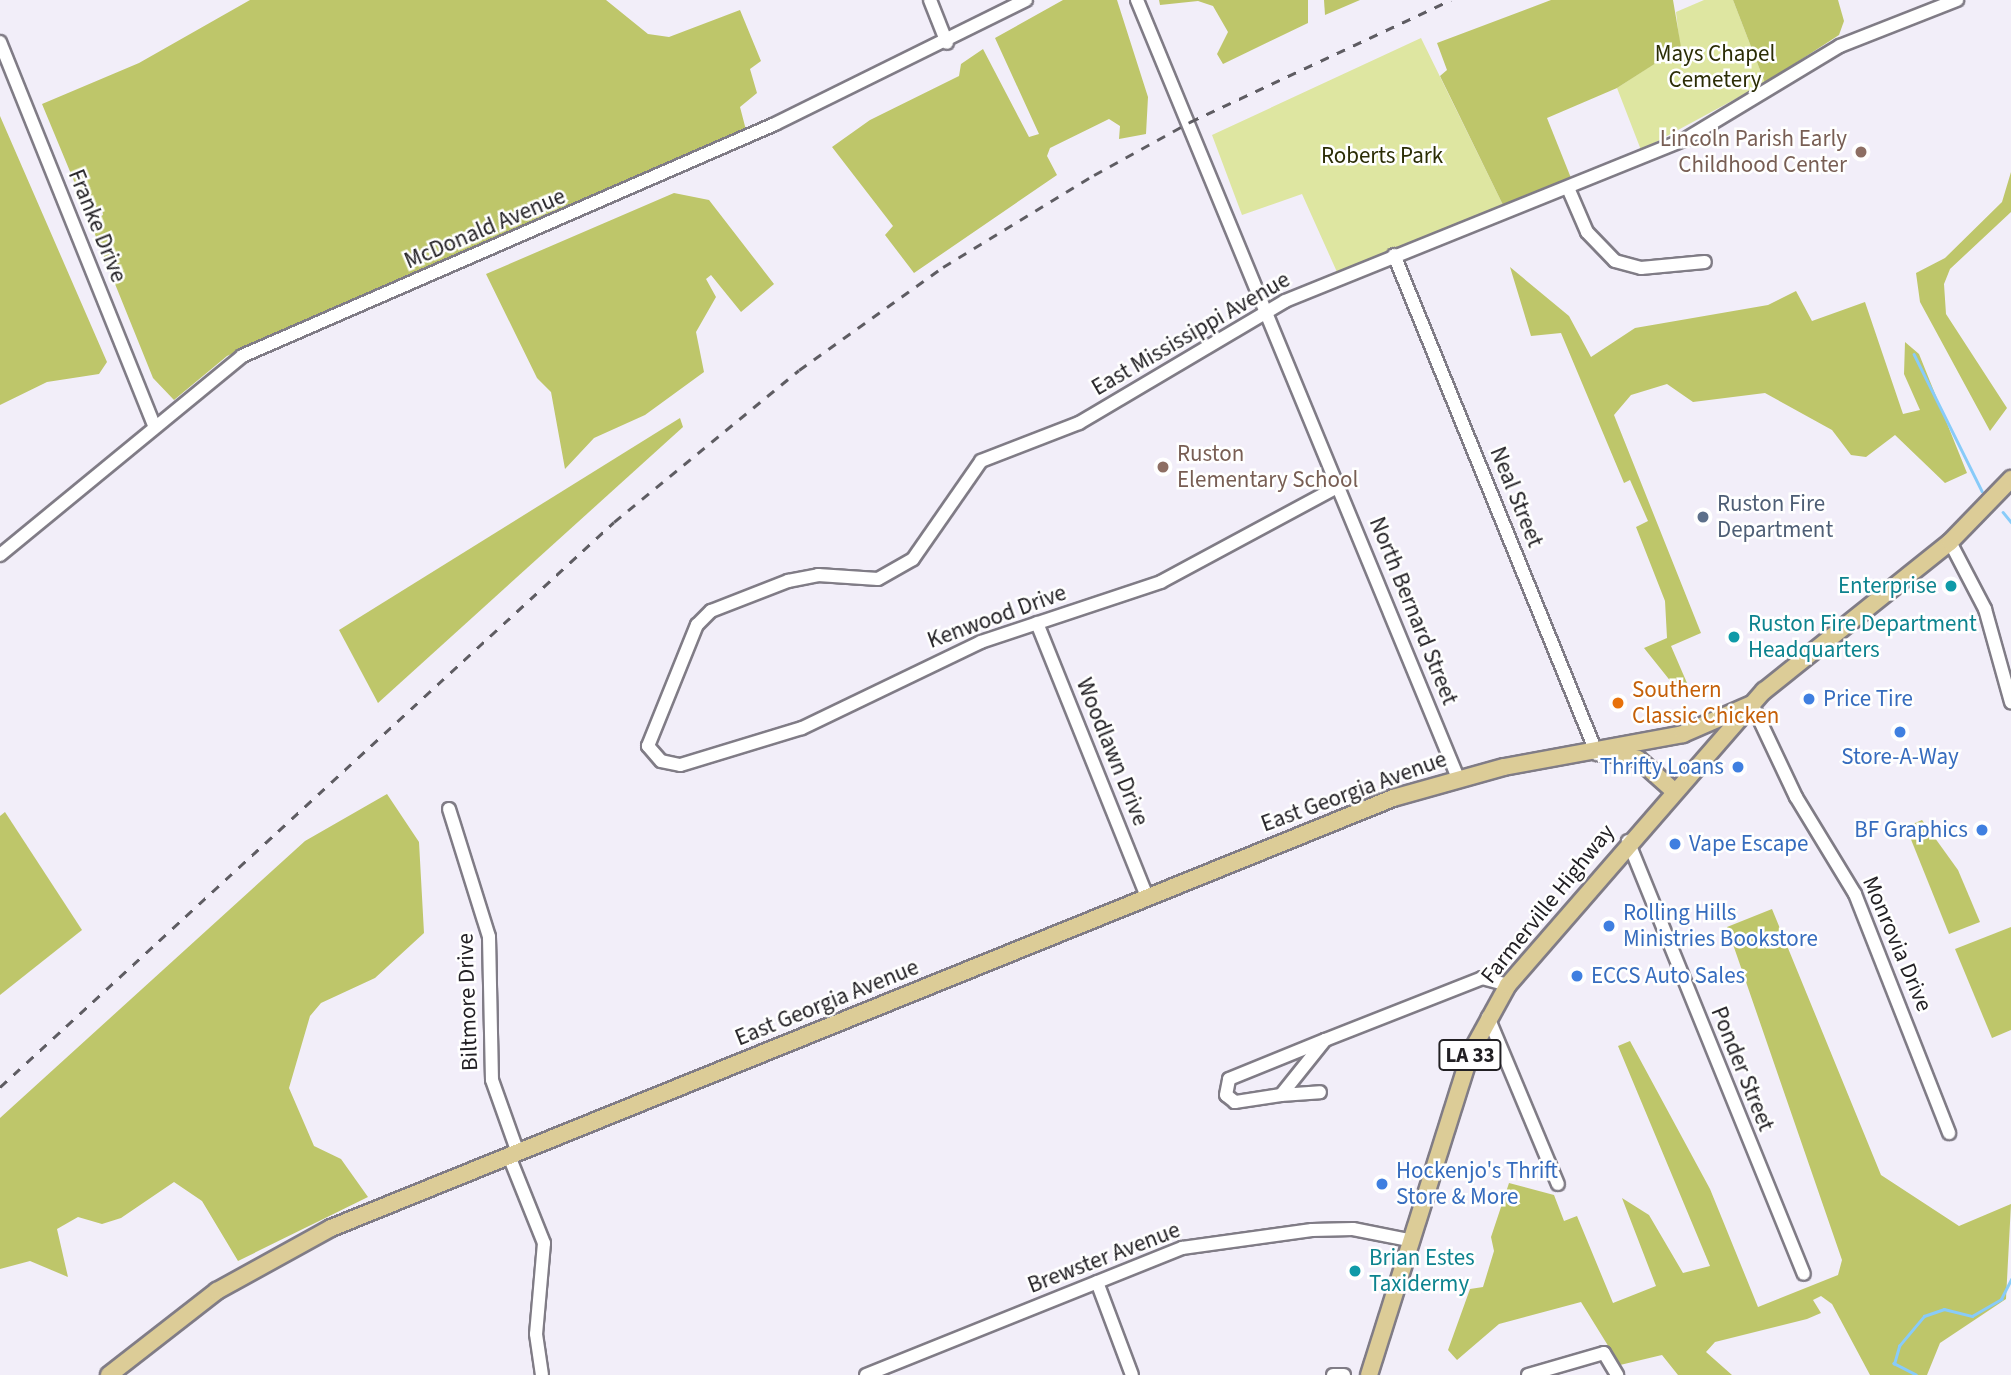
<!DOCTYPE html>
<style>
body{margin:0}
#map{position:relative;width:2011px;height:1375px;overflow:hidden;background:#f2eef9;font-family:"Source Sans 3",sans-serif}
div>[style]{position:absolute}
.green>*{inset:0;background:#dee6a1}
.forest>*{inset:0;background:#bec66a}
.stream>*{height:2.5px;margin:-1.25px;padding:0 1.25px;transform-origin:1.25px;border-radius:1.25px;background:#88cbf9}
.roads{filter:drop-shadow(2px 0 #807c86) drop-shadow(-2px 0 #807c86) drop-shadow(0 2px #807c86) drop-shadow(0 -2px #807c86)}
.minor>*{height:12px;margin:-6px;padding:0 6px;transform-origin:6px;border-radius:6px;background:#fff}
.major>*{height:16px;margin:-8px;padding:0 8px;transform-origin:8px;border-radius:8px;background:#dccc97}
.rail>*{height:2.5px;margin-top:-1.25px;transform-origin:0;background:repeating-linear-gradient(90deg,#5e5c62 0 9px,transparent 0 18px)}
.dots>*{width:19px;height:19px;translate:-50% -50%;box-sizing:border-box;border:4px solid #fff;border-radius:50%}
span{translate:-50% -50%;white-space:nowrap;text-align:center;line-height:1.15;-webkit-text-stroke:5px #fff;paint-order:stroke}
.shield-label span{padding:2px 5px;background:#fff;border:2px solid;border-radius:5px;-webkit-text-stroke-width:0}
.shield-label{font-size:21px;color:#222024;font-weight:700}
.park-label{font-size:23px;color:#2b2d05}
.education-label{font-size:23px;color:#785e54}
.right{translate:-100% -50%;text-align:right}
.left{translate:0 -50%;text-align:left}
.street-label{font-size:23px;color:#222024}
.service-label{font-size:23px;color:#4e5e75}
.culture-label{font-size:23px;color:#0d838f}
.food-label{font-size:23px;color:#c56008}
.shop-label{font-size:23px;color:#366cbe}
</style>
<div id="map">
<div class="green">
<div style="clip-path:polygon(1704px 0,1733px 0,1765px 83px,1641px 150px,1617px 88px,1680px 47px,1676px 12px)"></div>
<div style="clip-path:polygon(1421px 38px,1503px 205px,1337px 272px,1302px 194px,1242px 215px,1212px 135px)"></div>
</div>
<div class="forest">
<div style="clip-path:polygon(250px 0,606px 0,648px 34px,669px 37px,740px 10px,761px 61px,750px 69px,757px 93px,740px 107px,746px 130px,227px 356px,174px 400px,153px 378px,90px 222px,103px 215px,102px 209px,86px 210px,42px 104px,139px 63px)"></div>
<div style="clip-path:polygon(1063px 0,1117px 0,1148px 97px,1146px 134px,1119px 139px,1120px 126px,1109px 119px,1050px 148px,1047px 156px,1057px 175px,914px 273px,885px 235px,893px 226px,832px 147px,870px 120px,959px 76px,961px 64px,983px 49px,1029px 137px,1039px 134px,995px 38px)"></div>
<div style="clip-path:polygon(1159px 0,1308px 0,1308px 23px,1223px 64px,1217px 54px,1228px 32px,1213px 6px,1198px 1px,1160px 5px)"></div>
<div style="clip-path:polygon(1324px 0,1360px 0,1325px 15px)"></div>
<div style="clip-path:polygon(1551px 0,1673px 0,1681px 47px,1617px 88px,1547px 118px,1571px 178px,1503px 205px,1440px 76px,1447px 70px,1437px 43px)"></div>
<div style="clip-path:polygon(1733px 0,1838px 0,1844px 21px,1839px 35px,1765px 83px)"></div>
<div style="clip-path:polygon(0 116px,107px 362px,99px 374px,47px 382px,0 405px)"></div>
<div style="clip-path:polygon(2011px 172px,2011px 212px,1950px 269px,1944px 284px,1946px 314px,2007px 408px,1990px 431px,1920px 302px,1916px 273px,1945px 258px,2002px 202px)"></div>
<div style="clip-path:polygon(674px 193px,709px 200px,774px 284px,741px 312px,711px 275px,706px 279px,716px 297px,696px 332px,704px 372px,645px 415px,594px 438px,565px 469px,551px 392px,537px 378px,486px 274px)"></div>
<div style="clip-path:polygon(1510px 267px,1569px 316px,1591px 357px,1635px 328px,1768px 305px,1796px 291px,1812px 321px,1865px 302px,1903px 414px,1920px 410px,1904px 374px,1905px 342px,1919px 354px,1967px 473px,1945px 483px,1895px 435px,1866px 457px,1851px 455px,1832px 430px,1765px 393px,1693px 402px,1667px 384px,1631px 395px,1614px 415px,1701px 633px,1671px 646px,1687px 683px,1676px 688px,1644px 648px,1667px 638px,1665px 601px,1636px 527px,1648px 521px,1630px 480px,1624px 483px,1561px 333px,1531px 336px)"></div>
<div style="clip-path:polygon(680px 418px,683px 427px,378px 703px,339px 630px)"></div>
<div style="clip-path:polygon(387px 794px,419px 842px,424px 933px,375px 978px,321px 1003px,310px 1016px,289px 1088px,314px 1146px,341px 1159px,368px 1197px,238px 1261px,202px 1201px,174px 1182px,121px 1218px,102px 1224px,78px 1217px,57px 1229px,68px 1277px,30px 1261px,0 1269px,0 1118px,305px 841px)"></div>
<div style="clip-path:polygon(5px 812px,82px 930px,0 995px,0 816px)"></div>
<div style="clip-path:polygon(1922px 820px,1958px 870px,1980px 922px,1949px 934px,1906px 827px)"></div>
<div style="clip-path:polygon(1772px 909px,1881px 1175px,1959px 1226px,2011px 1204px,2006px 1299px,1940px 1343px,1927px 1375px,1870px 1375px,1832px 1304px,1821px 1296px,1813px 1300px,1821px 1313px,1807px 1319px,1715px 1342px,1706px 1352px,1732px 1375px,1678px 1375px,1662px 1355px,1620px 1365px,1581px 1302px,1499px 1324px,1457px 1360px,1448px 1350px,1470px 1289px,1483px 1287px,1494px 1251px,1491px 1237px,1509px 1183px,1554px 1195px,1564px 1221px,1577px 1216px,1613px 1303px,1656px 1286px,1622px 1198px,1649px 1215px,1683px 1273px,1710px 1266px,1618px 1046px,1630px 1041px,1710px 1189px,1758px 1307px,1838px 1275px,1842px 1260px,1727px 927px)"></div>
<div style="clip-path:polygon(2011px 927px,2011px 1030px,1992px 1038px,1955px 949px)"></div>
</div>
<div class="stream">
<div style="left:1914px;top:354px;width:153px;rotate:63.6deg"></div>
<div style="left:2003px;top:512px;width:13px;rotate:51deg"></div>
<div style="left:1916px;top:1375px;width:25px;rotate:-153deg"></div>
<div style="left:1894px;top:1364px;width:19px;rotate:-74deg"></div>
<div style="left:1899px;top:1346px;width:39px;rotate:-50deg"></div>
<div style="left:1924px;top:1316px;width:21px;rotate:-19deg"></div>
<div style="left:1944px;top:1309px;width:29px;rotate:14deg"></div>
<div style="left:1972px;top:1316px;width:34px;rotate:-30deg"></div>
<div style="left:2001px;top:1299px;width:22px;rotate:-63deg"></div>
</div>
<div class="roads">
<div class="minor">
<div style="left:930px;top:0;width:46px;rotate:68.4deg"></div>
<div style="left:1137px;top:0;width:842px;rotate:67.58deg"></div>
<div style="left:0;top:42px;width:413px;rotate:68.1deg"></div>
<div style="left:1568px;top:188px;width:48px;rotate:66.6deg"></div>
<div style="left:1587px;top:232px;width:40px;rotate:46deg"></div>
<div style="left:1615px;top:261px;width:27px;rotate:15deg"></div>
<div style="left:1641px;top:268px;width:64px;rotate:-5.4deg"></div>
<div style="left:1394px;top:255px;width:539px;rotate:67.86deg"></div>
<div style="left:1339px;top:486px;width:202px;rotate:151.7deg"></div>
<div style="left:1161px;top:582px;width:190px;rotate:161.6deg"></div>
<div style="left:981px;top:642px;width:199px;rotate:154.3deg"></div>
<div style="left:802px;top:728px;width:127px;rotate:163.1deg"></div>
<div style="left:680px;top:765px;width:19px;rotate:-168deg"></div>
<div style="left:661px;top:761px;width:20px;rotate:-131deg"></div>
<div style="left:648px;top:746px;width:131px;rotate:-68deg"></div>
<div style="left:697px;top:625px;width:20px;rotate:-45deg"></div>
<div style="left:711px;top:611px;width:83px;rotate:-21.3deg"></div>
<div style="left:788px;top:581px;width:31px;rotate:-11deg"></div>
<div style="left:818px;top:575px;width:60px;rotate:3.8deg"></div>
<div style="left:878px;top:579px;width:40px;rotate:-29.7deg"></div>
<div style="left:913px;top:559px;width:119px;rotate:-55.2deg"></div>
<div style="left:981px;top:461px;width:105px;rotate:-21.2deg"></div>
<div style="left:1079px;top:423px;width:239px;rotate:-30.6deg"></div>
<div style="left:1285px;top:301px;width:430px;rotate:-22deg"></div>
<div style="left:1684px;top:140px;width:182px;rotate:-31.1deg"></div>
<div style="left:1840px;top:46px;width:126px;rotate:-21.5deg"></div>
<div style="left:1950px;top:542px;width:76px;rotate:62.4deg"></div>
<div style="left:1985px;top:609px;width:97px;rotate:74.4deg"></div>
<div style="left:0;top:555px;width:313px;rotate:-39.4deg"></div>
<div style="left:242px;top:356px;width:581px;rotate:-23.52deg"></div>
<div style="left:775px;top:124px;width:280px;rotate:-26.3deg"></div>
<div style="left:1037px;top:623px;width:294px;rotate:68.1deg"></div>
<div style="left:1752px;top:704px;width:103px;rotate:64.7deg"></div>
<div style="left:1796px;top:797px;width:114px;rotate:58.7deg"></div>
<div style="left:1855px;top:894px;width:257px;rotate:68.5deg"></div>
<div style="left:449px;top:809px;width:134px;rotate:72.6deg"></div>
<div style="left:489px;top:937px;width:143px;rotate:88.8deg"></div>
<div style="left:492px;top:1080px;width:77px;rotate:70.4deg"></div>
<div style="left:1628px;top:841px;width:467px;rotate:67.9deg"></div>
<div style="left:1488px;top:1017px;width:181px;rotate:67.3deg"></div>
<div style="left:1325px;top:1040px;width:70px;rotate:128.7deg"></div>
<div style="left:1281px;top:1095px;width:47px;rotate:171.3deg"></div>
<div style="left:1235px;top:1102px;width:11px;rotate:-142deg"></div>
<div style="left:1226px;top:1095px;width:16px;rotate:-79deg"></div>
<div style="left:1229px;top:1079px;width:104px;rotate:-22.1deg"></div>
<div style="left:1325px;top:1040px;width:169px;rotate:-21.5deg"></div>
<div style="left:1482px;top:978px;width:27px;rotate:15deg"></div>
<div style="left:1281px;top:1095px;width:39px;rotate:-4deg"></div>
<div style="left:509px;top:1156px;width:94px;rotate:68.1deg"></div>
<div style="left:544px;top:1243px;width:91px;rotate:95deg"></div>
<div style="left:536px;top:1334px;width:41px;rotate:81.7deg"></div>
<div style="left:1097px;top:1282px;width:99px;rotate:69.4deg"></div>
<div style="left:866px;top:1375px;width:341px;rotate:-21.9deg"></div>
<div style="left:1182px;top:1248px;width:131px;rotate:-7.9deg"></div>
<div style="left:1312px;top:1230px;width:41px;rotate:-1.4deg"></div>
<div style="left:1353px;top:1229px;width:56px;rotate:11.3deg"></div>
<div style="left:1333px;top:1375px;width:11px"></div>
<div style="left:1528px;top:1375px;width:79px;rotate:-16.1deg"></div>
<div style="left:1604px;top:1353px;width:26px;rotate:59deg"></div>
</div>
<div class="major">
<div style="left:1613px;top:754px;width:25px;rotate:11deg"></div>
<div style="left:1638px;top:759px;width:47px;rotate:41.5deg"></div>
<div style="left:109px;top:1375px;width:137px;rotate:-37.9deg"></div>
<div style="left:217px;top:1291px;width:130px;rotate:-28.9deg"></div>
<div style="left:331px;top:1228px;width:1146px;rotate:-22.04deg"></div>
<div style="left:1393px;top:798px;width:115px;rotate:-15.6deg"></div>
<div style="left:1504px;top:767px;width:182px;rotate:-10.4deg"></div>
<div style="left:1683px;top:734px;width:75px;rotate:-23.5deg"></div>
<div style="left:1369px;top:1375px;width:337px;rotate:-72.5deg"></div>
<div style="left:1470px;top:1054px;width:79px;rotate:-61.2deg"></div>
<div style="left:1508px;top:985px;width:390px;rotate:-49deg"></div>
<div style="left:1764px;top:691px;width:238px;rotate:-38.7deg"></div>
<div style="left:1950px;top:542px;width:88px;rotate:-45.9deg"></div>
</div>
</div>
<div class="rail">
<div style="left:0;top:1087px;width:834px;rotate:-42.62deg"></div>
<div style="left:614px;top:522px;width:239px;rotate:-39.4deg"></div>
<div style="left:799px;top:370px;width:177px;rotate:-35.6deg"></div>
<div style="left:943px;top:267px;width:177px;rotate:-31.4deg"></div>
<div style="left:1094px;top:175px;width:110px;rotate:-28.9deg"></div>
<div style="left:1190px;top:122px;width:288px;rotate:-25.1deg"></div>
</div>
<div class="dots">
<div style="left:1861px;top:152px;background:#8d6e63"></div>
<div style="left:1163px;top:467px;background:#8d6e63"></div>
<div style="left:1703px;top:517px;background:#5c6f8a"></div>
<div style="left:1951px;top:586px;background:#0f9aa8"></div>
<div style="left:1734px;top:637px;background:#0f9aa8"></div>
<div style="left:1809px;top:699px;background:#3f7fe0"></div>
<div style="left:1618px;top:703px;background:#e8710a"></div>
<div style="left:1900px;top:732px;background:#3f7fe0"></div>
<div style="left:1738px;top:767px;background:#3f7fe0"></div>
<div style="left:1982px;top:830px;background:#3f7fe0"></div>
<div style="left:1675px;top:844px;background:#3f7fe0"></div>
<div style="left:1609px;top:926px;background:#3f7fe0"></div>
<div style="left:1577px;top:976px;background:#3f7fe0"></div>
<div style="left:1382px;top:1184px;background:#3f7fe0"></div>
<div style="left:1355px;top:1271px;background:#0f9aa8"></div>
</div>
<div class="shield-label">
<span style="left:1470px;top:1055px">LA 33</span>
</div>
<div class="park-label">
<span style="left:1715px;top:67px">Mays Chapel<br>Cemetery</span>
<span style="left:1382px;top:156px">Roberts Park</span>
</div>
<div class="education-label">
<span class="right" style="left:1847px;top:152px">Lincoln Parish Early<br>Childhood Center</span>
<span class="left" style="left:1177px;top:467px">Ruston<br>Elementary School</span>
</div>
<div class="street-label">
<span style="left:97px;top:226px;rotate:68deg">Franke Drive</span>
<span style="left:485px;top:229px;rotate:-23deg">McDonald Avenue</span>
<span style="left:1191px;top:334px;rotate:-30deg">East Mississippi Avenue</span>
<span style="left:1516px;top:497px;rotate:68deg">Neal Street</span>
<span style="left:1413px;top:611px;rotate:68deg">North Bernard Street</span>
<span style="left:997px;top:617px;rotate:-20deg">Kenwood Drive</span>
<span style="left:1112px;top:752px;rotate:68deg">Woodlawn Drive</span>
<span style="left:1354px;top:792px;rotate:-20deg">East Georgia Avenue</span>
<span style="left:1548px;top:904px;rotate:-51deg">Farmerville Highway</span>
<span style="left:1897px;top:944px;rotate:67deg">Monrovia Drive</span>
<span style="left:468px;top:1002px;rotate:-92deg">Biltmore Drive</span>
<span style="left:827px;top:1003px;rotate:-22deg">East Georgia Avenue</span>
<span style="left:1742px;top:1069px;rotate:68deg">Ponder Street</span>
<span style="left:1104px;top:1258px;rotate:-21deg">Brewster Avenue</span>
</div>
<div class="service-label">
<span class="left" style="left:1717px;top:517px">Ruston Fire<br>Department</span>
</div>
<div class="culture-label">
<span class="right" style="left:1937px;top:586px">Enterprise</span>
<span class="left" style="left:1748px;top:637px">Ruston Fire Department<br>Headquarters</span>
<span class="left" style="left:1369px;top:1271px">Brian Estes<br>Taxidermy</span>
</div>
<div class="food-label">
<span class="left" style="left:1632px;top:703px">Southern<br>Classic Chicken</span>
</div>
<div class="shop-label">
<span class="left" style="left:1823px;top:699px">Price Tire</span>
<span style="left:1900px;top:757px">Store-A-Way</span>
<span class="right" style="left:1724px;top:767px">Thrifty Loans</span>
<span class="right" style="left:1968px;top:830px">BF Graphics</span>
<span class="left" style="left:1689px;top:844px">Vape Escape</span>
<span class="left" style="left:1623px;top:926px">Rolling Hills<br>Ministries Bookstore</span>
<span class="left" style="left:1591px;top:976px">ECCS Auto Sales</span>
<span class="left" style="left:1396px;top:1184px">Hockenjo's Thrift<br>Store &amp; More</span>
</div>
</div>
